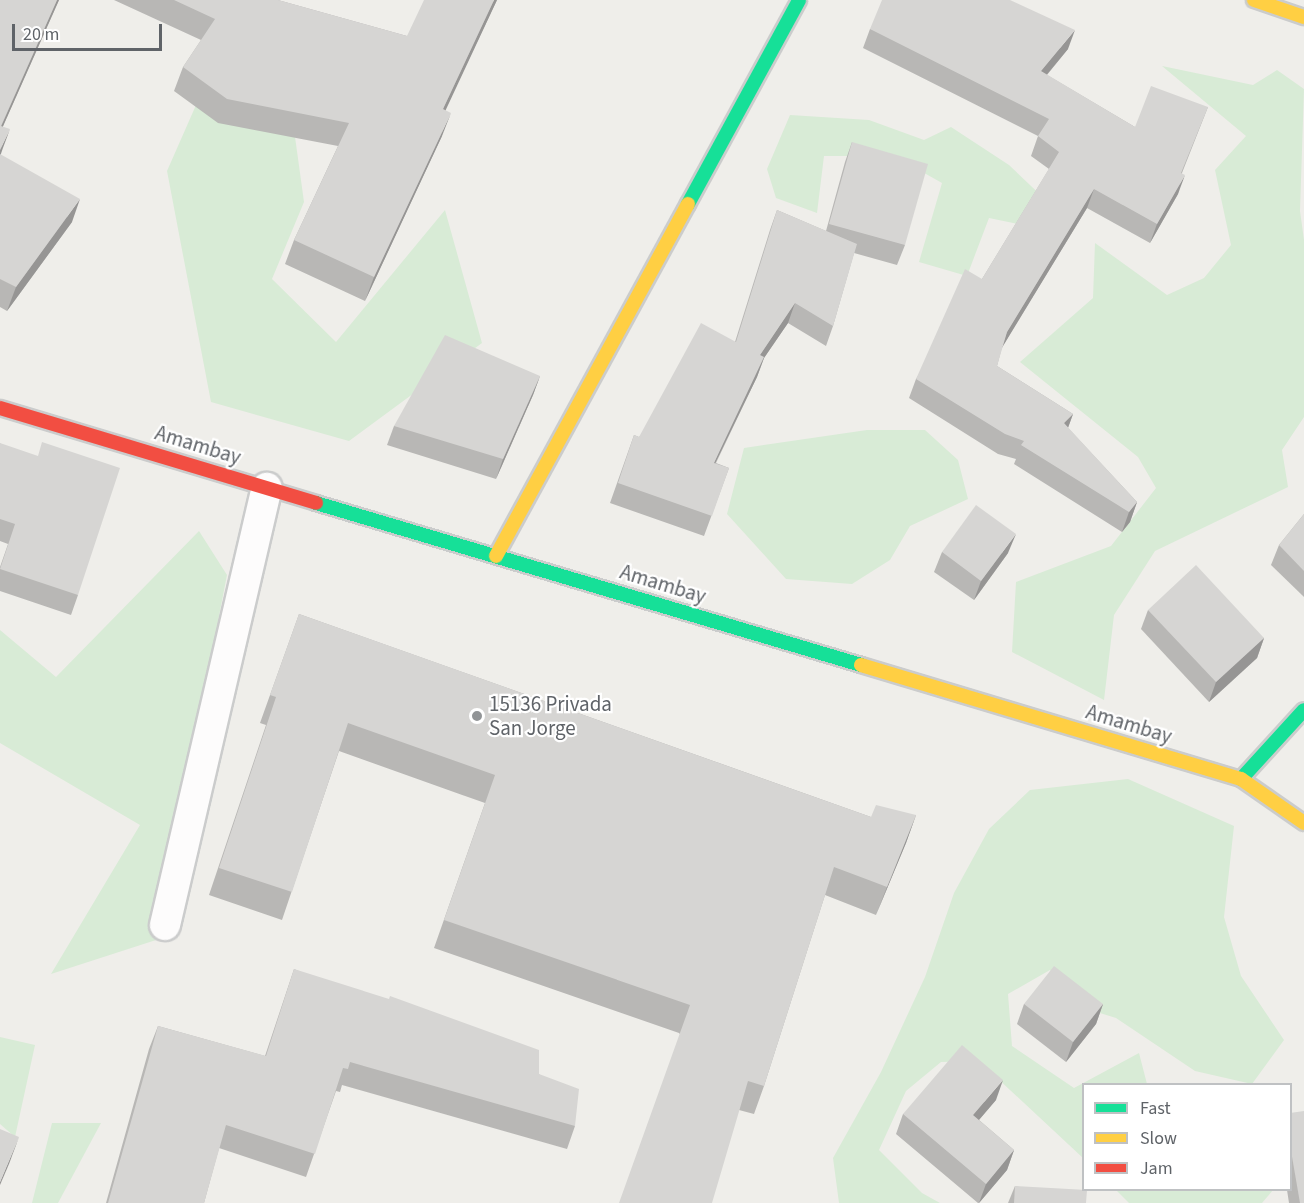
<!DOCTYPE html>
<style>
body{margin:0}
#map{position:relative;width:1304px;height:1203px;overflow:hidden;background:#efeeea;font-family:"Source Sans 3",sans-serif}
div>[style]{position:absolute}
.green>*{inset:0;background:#d8ebd6}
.roads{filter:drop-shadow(2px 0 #cbcccc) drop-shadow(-2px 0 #cbcccc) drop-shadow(0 2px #cbcccc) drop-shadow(0 -2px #cbcccc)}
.lane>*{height:30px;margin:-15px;padding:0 15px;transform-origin:15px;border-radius:15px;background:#fdfcfc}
.fast>*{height:14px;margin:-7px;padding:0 7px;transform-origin:7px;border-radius:7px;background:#16e098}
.slow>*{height:14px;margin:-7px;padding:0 7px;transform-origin:7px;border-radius:7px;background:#ffcf43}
.jam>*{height:14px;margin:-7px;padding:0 7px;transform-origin:7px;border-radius:7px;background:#f24e42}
.wall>*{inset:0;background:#b8b7b5}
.shaded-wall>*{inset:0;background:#969594}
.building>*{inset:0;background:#d6d5d3}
.dots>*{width:16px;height:16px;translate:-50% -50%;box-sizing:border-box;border:3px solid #fff;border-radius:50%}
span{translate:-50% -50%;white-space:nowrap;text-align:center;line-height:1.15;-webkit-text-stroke:4.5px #fff;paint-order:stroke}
.street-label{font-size:21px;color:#5f6368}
.poi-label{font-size:21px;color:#5f6368}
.left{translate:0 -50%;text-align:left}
.legend{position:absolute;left:1082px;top:1083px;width:210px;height:108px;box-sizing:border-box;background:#fff;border:2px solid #bfc1c3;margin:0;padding:8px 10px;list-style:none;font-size:18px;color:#5f6368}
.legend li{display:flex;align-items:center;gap:12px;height:30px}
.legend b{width:30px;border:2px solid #bfc1c3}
.scale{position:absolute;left:12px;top:24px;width:150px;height:27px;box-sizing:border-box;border:3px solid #5f6368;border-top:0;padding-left:8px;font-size:18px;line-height:21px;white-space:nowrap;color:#5f6368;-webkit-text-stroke:4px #fff;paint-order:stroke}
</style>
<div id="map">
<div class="green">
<div style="clip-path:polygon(1162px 66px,1253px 85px,1277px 70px,1304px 89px,1300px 211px,1304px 240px,1304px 417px,1282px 450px,1288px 487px,1155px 551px,1114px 615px,1104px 700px,1012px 652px,1016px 582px,1111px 546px,1156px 488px,1138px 457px,1020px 362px,1093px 298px,1095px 243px,1167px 295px,1204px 278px,1231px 245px,1215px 170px,1246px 136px)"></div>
<div style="clip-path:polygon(200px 96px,292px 115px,304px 202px,272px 279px,336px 342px,445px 210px,482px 343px,349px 441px,211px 402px,167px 171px)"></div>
<div style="clip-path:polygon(790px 115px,869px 120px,924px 140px,951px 127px,1009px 165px,1069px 222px,1047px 230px,989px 218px,967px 276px,919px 262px,942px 183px,894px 156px,824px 156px,817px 213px,776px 198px,767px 169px)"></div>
<div style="clip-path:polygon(867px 430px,925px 430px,958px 460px,968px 499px,910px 526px,890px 560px,852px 584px,786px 579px,727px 514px,744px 448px)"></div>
<div style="clip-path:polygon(199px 531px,227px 575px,156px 940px,51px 974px,140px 825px,0 743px,0 630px,56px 677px)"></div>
<div style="clip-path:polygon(1128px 779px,1234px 826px,1224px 917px,1241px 976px,1284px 1040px,1252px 1084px,1195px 1071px,1116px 1018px,1071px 1004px,1050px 970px,1008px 994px,1012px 1046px,1074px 1088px,1139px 1053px,1147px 1084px,1084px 1084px,1083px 1158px,979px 1061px,941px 1062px,906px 1091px,879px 1150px,922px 1193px,940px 1203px,839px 1203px,833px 1158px,881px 1072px,925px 977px,954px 893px,989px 829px,1030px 790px)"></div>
<div style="clip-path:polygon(0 1037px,35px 1045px,15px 1137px,0 1124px)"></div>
<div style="clip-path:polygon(52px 1123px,101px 1123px,58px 1203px,32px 1203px)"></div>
<div style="clip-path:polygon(1116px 1190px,1273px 1190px,1262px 1203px,1129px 1203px)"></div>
</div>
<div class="roads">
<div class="lane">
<div style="left:165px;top:925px;width:449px;rotate:-76.9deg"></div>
</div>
<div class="fast">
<div style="left:688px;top:204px;width:232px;rotate:-61.4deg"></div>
<div style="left:316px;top:503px;width:569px;rotate:16.55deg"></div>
<div style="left:1241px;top:779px;width:93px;rotate:-47.6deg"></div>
</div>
<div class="slow">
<div style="left:1254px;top:0;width:53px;rotate:18.8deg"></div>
<div style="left:496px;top:556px;width:401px;rotate:-61.4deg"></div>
<div style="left:861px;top:665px;width:397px;rotate:16.7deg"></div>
<div style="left:1241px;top:779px;width:77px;rotate:34.9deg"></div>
</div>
<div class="jam">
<div style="left:0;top:408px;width:330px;rotate:16.7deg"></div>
</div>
</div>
<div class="wall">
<div style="clip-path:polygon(0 0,59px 0,3px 126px,1px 155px,72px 222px,7px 311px,0 307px)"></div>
<div style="clip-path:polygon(114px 0,278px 0,407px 36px,497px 0,445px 110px,442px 136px,365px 301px,285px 264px,294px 240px,338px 146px,218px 123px,174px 91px,183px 67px,201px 40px)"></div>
<div style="clip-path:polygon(870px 29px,1068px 49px,1047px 75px,1135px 127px,1208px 107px,1182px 173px,1178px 194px,1150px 243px,1087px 208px,1002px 347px,997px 366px,1073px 414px,1068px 428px,1137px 502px,1130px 522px,1122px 532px,1014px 464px,1016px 459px,998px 454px,909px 398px,916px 379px,982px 279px,1049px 169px,1031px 156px,1038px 136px,863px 48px)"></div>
<div style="clip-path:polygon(852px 142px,905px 245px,897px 265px,854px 253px,833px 326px,826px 346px,788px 323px,764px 358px,757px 377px,716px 463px,729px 468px,704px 536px,610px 503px,634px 435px,639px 437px,735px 342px,770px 230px,777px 210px,826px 231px,845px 162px)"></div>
<div style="clip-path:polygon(540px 376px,533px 395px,496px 479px,387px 445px,394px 426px)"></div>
<div style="clip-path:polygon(0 443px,78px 595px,71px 615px,0 591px,0 567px,8px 544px,0 541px)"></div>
<div style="clip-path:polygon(1304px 514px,1304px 597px,1271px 565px,1279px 545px)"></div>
<div style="clip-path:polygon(942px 552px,1008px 553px,974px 600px,934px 572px)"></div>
<div style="clip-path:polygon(1148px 610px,1264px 638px,1257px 658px,1209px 702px,1141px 629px)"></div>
<div style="clip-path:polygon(299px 614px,871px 817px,916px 815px,906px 843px,876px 915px,825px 895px,764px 1086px,754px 1114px,739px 1110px,679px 1033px,434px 948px,485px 803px,339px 751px,282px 920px,209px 895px,266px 725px,260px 723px)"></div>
<div style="clip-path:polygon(294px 969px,539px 1074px,575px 1126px,567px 1149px,342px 1085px,340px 1092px,336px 1091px,306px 1177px,219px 1148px,204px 1203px,106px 1203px,149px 1049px,158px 1026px,265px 1056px)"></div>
<div style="clip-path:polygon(1024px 1004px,1103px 1004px,1096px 1024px,1066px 1062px,1017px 1024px)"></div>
<div style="clip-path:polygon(996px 1100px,979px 1120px,1014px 1150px,1007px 1170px,979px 1203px,978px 1203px,896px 1134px,903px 1114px)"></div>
<div style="clip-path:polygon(1290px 1113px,1304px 1203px,1289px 1203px,1287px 1190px,1290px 1190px)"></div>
<div style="clip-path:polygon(1015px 1186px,1086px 1203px,1008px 1203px)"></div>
</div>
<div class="shaded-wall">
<div style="clip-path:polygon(57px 0,59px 0,0 133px,0 129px)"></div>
<div style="clip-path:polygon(494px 0,497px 0,435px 133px,443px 109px)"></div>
<div style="clip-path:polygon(1075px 30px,1068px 49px,1034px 90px,1041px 71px)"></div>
<div style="clip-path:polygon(451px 113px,442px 136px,365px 301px,374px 277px)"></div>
<div style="clip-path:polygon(10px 129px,0 156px,0 150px)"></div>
<div style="clip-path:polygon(1185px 175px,1178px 194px,1150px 243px,1157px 224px)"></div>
<div style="clip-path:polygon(1094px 189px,1087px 208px,1000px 351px,1007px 332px)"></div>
<div style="clip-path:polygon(80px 199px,72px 222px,7px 311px,16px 287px)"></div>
<div style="clip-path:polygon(795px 303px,788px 323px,764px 358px,757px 377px,706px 482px,714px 463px,760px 355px)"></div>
<div style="clip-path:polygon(540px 376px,533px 395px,496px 479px,503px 459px)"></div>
<div style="clip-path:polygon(1073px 414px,1066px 433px,1064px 423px)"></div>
<div style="clip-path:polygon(1137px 502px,1130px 522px,1122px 532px,1129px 512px)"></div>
<div style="clip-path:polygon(1016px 534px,1008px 553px,974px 600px,981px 581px)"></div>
<div style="clip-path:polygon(1264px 638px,1257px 658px,1209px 702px,1216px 682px)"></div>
<div style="clip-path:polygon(916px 815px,906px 843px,876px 915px,887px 887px)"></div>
<div style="clip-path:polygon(1103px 1004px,1096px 1024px,1066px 1062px,1073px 1042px)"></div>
<div style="clip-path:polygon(1003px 1080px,996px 1100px,966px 1135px,973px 1115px)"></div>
<div style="clip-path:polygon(19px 1137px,9px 1164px,0 1185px,0 1182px)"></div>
<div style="clip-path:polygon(1014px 1150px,1007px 1170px,979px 1203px,986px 1184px)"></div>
</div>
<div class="building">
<div style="clip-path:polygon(0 0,57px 0,1px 126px,10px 129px,0 150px)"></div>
<div style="clip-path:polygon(174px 0,278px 0,407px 36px,424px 0,494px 0,443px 109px,451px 113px,374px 277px,294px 240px,349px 123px,227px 99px,183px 67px,215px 19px)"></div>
<div style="clip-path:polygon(882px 0,1010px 0,1075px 30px,1041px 71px,1135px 127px,1151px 86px,1208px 107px,1181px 173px,1185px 175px,1157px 224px,1094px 189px,1007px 332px,997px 366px,1073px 414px,1064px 423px,1137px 502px,1129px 512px,1021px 445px,1024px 441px,1005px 434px,916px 379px,965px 269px,982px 279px,1059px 152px,1038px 136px,1049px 119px,870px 29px)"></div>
<div style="clip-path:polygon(852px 142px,928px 164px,905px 245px,829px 224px)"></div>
<div style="clip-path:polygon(0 154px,80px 199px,16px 287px,0 279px)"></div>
<div style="clip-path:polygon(777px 210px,857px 244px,833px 326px,795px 303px,760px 355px,764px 357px,714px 463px,729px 468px,712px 516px,618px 483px,634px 435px,639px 437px,701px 323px,736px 342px)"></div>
<div style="clip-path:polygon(445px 335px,540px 376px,503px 459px,394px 426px)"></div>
<div style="clip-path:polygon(42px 442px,120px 468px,78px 595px,0 569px,15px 524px,0 519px,0 443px,38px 456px)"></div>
<div style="clip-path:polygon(976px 505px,1016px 534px,981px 581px,942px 552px)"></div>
<div style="clip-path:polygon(1304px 514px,1304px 571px,1279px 545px)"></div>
<div style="clip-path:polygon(1196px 565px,1264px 638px,1216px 682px,1148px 610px)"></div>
<div style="clip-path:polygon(299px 614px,871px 817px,876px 805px,916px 815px,887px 887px,834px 867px,764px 1086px,748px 1081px,712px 1203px,619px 1203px,690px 1005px,444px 920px,495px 775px,348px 723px,292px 892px,219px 868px,276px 697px,270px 695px)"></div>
<div style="clip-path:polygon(1054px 966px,1103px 1004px,1073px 1042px,1024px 1004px)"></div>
<div style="clip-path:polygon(294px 969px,389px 999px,390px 996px,539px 1050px,539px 1074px,579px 1089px,575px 1126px,350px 1062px,348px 1069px,343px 1068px,315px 1154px,226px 1125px,204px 1203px,108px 1203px,158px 1026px,266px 1056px)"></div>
<div style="clip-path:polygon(962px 1045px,1003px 1080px,973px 1115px,1014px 1150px,986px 1184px,903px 1114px)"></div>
<div style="clip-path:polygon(1304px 1111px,1304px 1203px,1300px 1203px,1290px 1145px,1290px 1113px)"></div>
<div style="clip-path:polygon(0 1129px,19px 1137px,0 1182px)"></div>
<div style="clip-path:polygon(1015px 1186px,1087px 1190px,1086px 1203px,1014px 1203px)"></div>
</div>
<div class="dots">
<div style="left:477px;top:716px;background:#919496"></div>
</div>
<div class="street-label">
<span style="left:198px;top:445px;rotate:17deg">Amambay</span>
<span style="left:663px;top:584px;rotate:17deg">Amambay</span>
<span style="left:1129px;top:724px;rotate:17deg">Amambay</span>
</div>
<div class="poi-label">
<span class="left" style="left:489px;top:716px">15136 Privada<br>San Jorge</span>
</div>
<ul class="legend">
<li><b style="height:8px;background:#16e098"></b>Fast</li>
<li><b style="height:8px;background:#ffcf43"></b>Slow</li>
<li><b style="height:8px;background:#f24e42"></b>Jam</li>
</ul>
<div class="scale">20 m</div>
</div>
